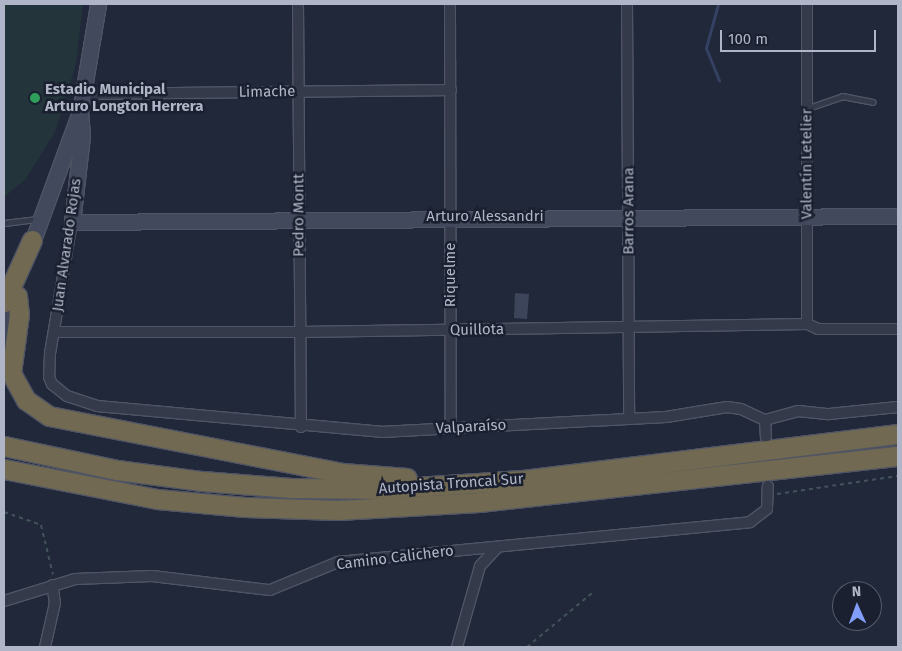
<!DOCTYPE html>
<meta charset="utf-8">
<style>
body{margin:0}
#map{position:relative;width:902px;height:651px;overflow:hidden;background:#21283a;font-family:"Fira Sans",sans-serif}
div>[style]{position:absolute}
.green>*{inset:0;background:#23353b}
.stream>*{height:3px;margin:-1.5px;padding:0 1.5px;transform-origin:1.5px;border-radius:1.5px;background:#344162}
.building>*{inset:0;background:#3d455a}
.path>*{height:2px;margin-top:-1px;transform-origin:0;background:repeating-linear-gradient(90deg,#415258 0 4px,transparent 0 8px)}
.roads{filter:drop-shadow(1px 0 #505565) drop-shadow(-1px 0 #505565) drop-shadow(0 1px #505565) drop-shadow(0 -1px #505565)}
.lane>*{height:5px;margin:-2.5px;padding:0 2.5px;transform-origin:2.5px;border-radius:2.5px;background:#353a4a}
.street>*{height:10px;margin:-5px;padding:0 5px;transform-origin:5px;border-radius:5px;background:#353a4a}
.secondary>*{height:15px;margin:-7.5px;padding:0 7.5px;transform-origin:7.5px;border-radius:7.5px;background:#43495d}
.highway>*{height:19px;margin:-9.5px;padding:0 9.5px;transform-origin:9.5px;border-radius:9.5px;background:#716951}
.dots>*{width:14px;height:14px;translate:-50% -50%;box-sizing:border-box;border:2px solid #1a202f;border-radius:50%}
span{translate:-50% -50%;white-space:nowrap;text-align:center;line-height:1.15;-webkit-text-stroke:5px #1a202f;paint-order:stroke}
.poi-label{font-size:15px;color:#b0b5c7;font-weight:700}
.left{translate:0 -50%;text-align:left}
.street-label{font-size:15px;color:#b0b5c7}
.frame{position:absolute;inset:0;border:5px solid #b0b5c7;pointer-events:none}
.north{position:absolute;left:832px;top:581px;width:50px;height:50px;box-sizing:border-box;background:#1a202f;border:1px solid #565c6c;border-radius:50%;rotate:358deg;font-size:14px;font-weight:700;line-height:20px;text-align:center;color:#b0b5c7}
.north::after{content:'';display:block;margin:auto;width:18px;height:22px;background:#819efa;clip-path:polygon(50% 0,100% 100%,50% 72%,0 100%)}
.scale{position:absolute;left:720px;top:30px;width:156px;height:22px;box-sizing:border-box;border:2px solid #b0b5c7;border-top:0;padding-left:6px;font-size:15px;line-height:18px;white-space:nowrap;color:#b0b5c7;-webkit-text-stroke:4px #1a202f;paint-order:stroke}
</style>
<div id="map">
<div class="green">
<div style="clip-path:polygon(4px 4px,83px 4px,76px 64px,55px 132px,25px 180px,4px 197px)"></div>
</div>
<div class="stream">
<div style="left:718px;top:4px;width:46px;rotate:105.3deg"></div>
<div style="left:706px;top:48px;width:35px;rotate:68deg"></div>
</div>
<div class="building">
<div style="clip-path:polygon(515px 293px,529px 294px,527px 319px,514px 318px)"></div>
</div>
<div class="path">
<div style="left:777px;top:494px;width:122px;rotate:-8.5deg"></div>
<div style="left:4px;top:512px;width:39px;rotate:19deg"></div>
<div style="left:41px;top:525px;width:51px;rotate:76.5deg"></div>
<div style="left:527px;top:647px;width:85px;rotate:-39.7deg"></div>
</div>
<div class="roads">
<div class="lane">
<div style="left:808px;top:108px;width:36px;rotate:-19deg"></div>
<div style="left:842px;top:96px;width:31px;rotate:11deg"></div>
<div style="left:4px;top:223px;width:34px;rotate:-7deg"></div>
</div>
<div class="street">
<div style="left:298px;top:4px;width:423px;rotate:89.6deg"></div>
<div style="left:450px;top:4px;width:423px;rotate:89.9deg"></div>
<div style="left:627px;top:4px;width:415px;rotate:89.7deg"></div>
<div style="left:84px;top:94px;width:367px;rotate:-0.6deg"></div>
<div style="left:72px;top:222px;width:133px;rotate:99.5deg"></div>
<div style="left:50px;top:353px;width:24px;rotate:92deg"></div>
<div style="left:49px;top:377px;width:8px;rotate:67deg"></div>
<div style="left:52px;top:384px;width:19px;rotate:39deg"></div>
<div style="left:67px;top:396px;width:32px;rotate:18deg"></div>
<div style="left:97px;top:406px;width:285px;rotate:5.2deg"></div>
<div style="left:381px;top:432px;width:285px;rotate:-3deg"></div>
<div style="left:666px;top:417px;width:62px;rotate:-9.3deg"></div>
<div style="left:727px;top:407px;width:14px;rotate:8deg"></div>
<div style="left:741px;top:409px;width:26px;rotate:25deg"></div>
<div style="left:765px;top:420px;width:34px;rotate:-15deg"></div>
<div style="left:798px;top:411px;width:31px;rotate:6deg"></div>
<div style="left:829px;top:414px;width:69px;rotate:-5.8deg"></div>
<div style="left:807px;top:324px;width:320px;rotate:-90deg"></div>
<div style="left:55px;top:332px;width:245px"></div>
<div style="left:300px;top:332px;width:507px;rotate:-0.9deg"></div>
<div style="left:807px;top:324px;width:12px;rotate:24deg"></div>
<div style="left:818px;top:329px;width:80px"></div>
<div style="left:765px;top:420px;width:17px;rotate:87deg"></div>
<div style="left:4px;top:601px;width:74px;rotate:-17.2deg"></div>
<div style="left:75px;top:579px;width:77px;rotate:-2.2deg"></div>
<div style="left:152px;top:576px;width:119px;rotate:6.8deg"></div>
<div style="left:270px;top:590px;width:74px;rotate:-22.4deg"></div>
<div style="left:338px;top:562px;width:414px;rotate:-5.5deg"></div>
<div style="left:750px;top:522px;width:21px;rotate:-37deg"></div>
<div style="left:767px;top:509px;width:23px;rotate:-88deg"></div>
<div style="left:45px;top:647px;width:45px;rotate:-77.2deg"></div>
<div style="left:55px;top:603px;width:18px;rotate:-99deg"></div>
<div style="left:457px;top:647px;width:84px;rotate:-74.1deg"></div>
<div style="left:480px;top:566px;width:26px;rotate:-47deg"></div>
</div>
<div class="secondary">
<div style="left:80px;top:112px;width:24px;rotate:85deg"></div>
<div style="left:82px;top:136px;width:87px;rotate:96.6deg"></div>
<div style="left:72px;top:222px;width:826px;rotate:-0.42deg"></div>
<div style="left:29px;top:251px;width:148px;rotate:-69.9deg"></div>
<div style="left:80px;top:112px;width:109px;rotate:-80.5deg"></div>
<div style="left:4px;top:342px;width:33px;rotate:-74deg"></div>
</div>
<div class="highway">
<div style="left:17px;top:296px;width:18px;rotate:84deg"></div>
<div style="left:19px;top:314px;width:60px;rotate:97.7deg"></div>
<div style="left:11px;top:373px;width:31px;rotate:61deg"></div>
<div style="left:26px;top:400px;width:28px;rotate:35deg"></div>
<div style="left:49px;top:416px;width:298px;rotate:11deg"></div>
<div style="left:342px;top:473px;width:65px;rotate:4.4deg"></div>
<div style="left:4px;top:302px;width:68px;rotate:-65.7deg"></div>
<div style="left:4px;top:446px;width:116px;rotate:12deg"></div>
<div style="left:117px;top:470px;width:86px;rotate:7.4deg"></div>
<div style="left:202px;top:481px;width:89px;rotate:4.5deg"></div>
<div style="left:291px;top:488px;width:93px;rotate:0.6deg"></div>
<div style="left:384px;top:489px;width:139px;rotate:-3.7deg"></div>
<div style="left:523px;top:480px;width:378px;rotate:-7deg"></div>
<div style="left:4px;top:469px;width:156px;rotate:11.1deg"></div>
<div style="left:157px;top:499px;width:88px;rotate:5.2deg"></div>
<div style="left:245px;top:507px;width:93px;rotate:1.8deg"></div>
<div style="left:338px;top:510px;width:141px;rotate:-3.2deg"></div>
<div style="left:479px;top:502px;width:422px;rotate:-6.3deg"></div>
</div>
</div>
<div class="dots">
<div style="left:35px;top:98px;background:#2e9e5b"></div>
</div>
<div class="poi-label">
<span class="left" style="left:45px;top:98px">Estadio Municipal<br>Arturo Longton Herrera</span>
</div>
<div class="street-label">
<span style="left:267px;top:92px;rotate:-1deg">Limache</span>
<span style="left:807px;top:164px;rotate:-90deg">Valentín Letelier</span>
<span style="left:629px;top:211px;rotate:-90deg">Barros Arana</span>
<span style="left:299px;top:215px;rotate:-90deg">Pedro Montt</span>
<span style="left:485px;top:217px">Arturo Alessandri</span>
<span style="left:67px;top:245px;rotate:-82deg">Juan Alvarado Rojas</span>
<span style="left:451px;top:275px;rotate:-90deg">Riquelme</span>
<span style="left:477px;top:330px;rotate:-1deg">Quillota</span>
<span style="left:471px;top:427px;rotate:-3deg">Valparaíso</span>
<span style="left:451px;top:484px;rotate:-4deg">Autopista Troncal Sur</span>
<span style="left:395px;top:558px;rotate:-7deg">Camino Calichero</span>
</div>
<div class="frame"></div>
<div class="north">N</div>
<div class="scale">100 m</div>
</div>
